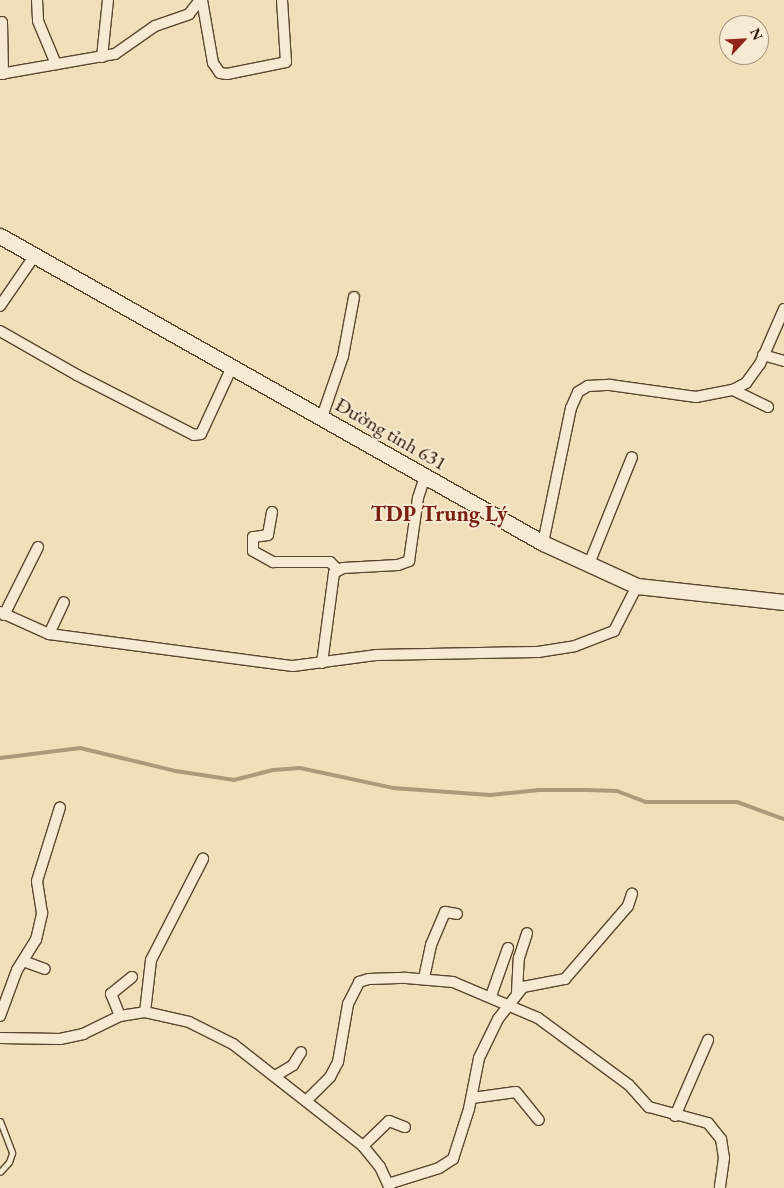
<!DOCTYPE html>
<meta charset="utf-8">
<style>
body{margin:0}
#map{position:relative;width:784px;height:1188px;overflow:hidden;background:#f1dfb9;font-family:"EB Garamond",serif}
div>[style]{position:absolute}
.stream>*{height:4px;margin:-2px;padding:0 2px;transform-origin:2px;border-radius:2px;background:#ad9a7a}
.roads{filter:drop-shadow(1px 0 #5a462e) drop-shadow(-1px 0 #5a462e) drop-shadow(0 1px #5a462e) drop-shadow(0 -1px #5a462e)}
.lane>*{height:5px;margin:-2.5px;padding:0 2.5px;transform-origin:2.5px;border-radius:2.5px;background:#f6ead2}
.street>*{height:10px;margin:-5px;padding:0 5px;transform-origin:5px;border-radius:5px;background:#f6ead2}
.secondary>*{height:15px;margin:-7.5px;padding:0 7.5px;transform-origin:7.5px;border-radius:7.5px;background:#f6ead2}
span{translate:-50% -50%;white-space:nowrap;text-align:center;line-height:1.15;-webkit-text-stroke:4px #f6ead2;paint-order:stroke}
.street-label{font-size:20px;color:#281300}
.quarter-label{font-size:22px;color:#7a1f14;font-weight:700}
.north{position:absolute;left:719px;top:15px;width:50px;height:50px;box-sizing:border-box;background:#f6ead2;border:1px solid #a4947e;border-radius:50%;rotate:65deg;font-size:14px;font-weight:700;line-height:20px;text-align:center;color:#281300}
.north::after{content:'';display:block;margin:auto;width:18px;height:22px;background:#8f2418;clip-path:polygon(50% 0,100% 100%,50% 72%,0 100%)}
</style>
<div id="map">
<div class="stream">
<div style="left:0;top:758px;width:81px;rotate:-7.1deg"></div>
<div style="left:80px;top:748px;width:99px;rotate:13.5deg"></div>
<div style="left:176px;top:771px;width:59px;rotate:8.8deg"></div>
<div style="left:234px;top:780px;width:40px;rotate:-14.4deg"></div>
<div style="left:273px;top:770px;width:27px;rotate:-4deg"></div>
<div style="left:300px;top:768px;width:95px;rotate:12.1deg"></div>
<div style="left:393px;top:788px;width:97px;rotate:4.1deg"></div>
<div style="left:490px;top:795px;width:49px;rotate:-5.8deg"></div>
<div style="left:539px;top:790px;width:48px"></div>
<div style="left:587px;top:790px;width:30px;rotate:2deg"></div>
<div style="left:617px;top:791px;width:31px;rotate:21deg"></div>
<div style="left:646px;top:802px;width:91px"></div>
<div style="left:737px;top:802px;width:50px;rotate:19.9deg"></div>
</div>
<div class="roads">
<div class="lane">
<div style="left:0;top:1121px;width:34px;rotate:69deg"></div>
<div style="left:12px;top:1153px;width:9px;rotate:108deg"></div>
<div style="left:9px;top:1162px;width:13px;rotate:132deg"></div>
</div>
<div class="street">
<div style="left:37px;top:0;width:21px;rotate:87deg"></div>
<div style="left:38px;top:21px;width:47px;rotate:67.3deg"></div>
<div style="left:202px;top:0;width:64px;rotate:80.1deg"></div>
<div style="left:213px;top:63px;width:12px;rotate:55deg"></div>
<div style="left:220px;top:73px;width:7px;rotate:8deg"></div>
<div style="left:227px;top:74px;width:60px;rotate:-11.5deg"></div>
<div style="left:286px;top:62px;width:62px;rotate:-93.7deg"></div>
<div style="left:2px;top:22px;width:52px;rotate:88.9deg"></div>
<div style="left:102px;top:57px;width:57px;rotate:-84deg"></div>
<div style="left:0;top:74px;width:117px;rotate:-9.9deg"></div>
<div style="left:115px;top:54px;width:49px;rotate:-35deg"></div>
<div style="left:155px;top:26px;width:36px;rotate:-19deg"></div>
<div style="left:189px;top:14px;width:18px;rotate:-52deg"></div>
<div style="left:0;top:306px;width:62px;rotate:-55.5deg"></div>
<div style="left:0;top:331px;width:89px;rotate:29.7deg"></div>
<div style="left:77px;top:375px;width:131px;rotate:27.1deg"></div>
<div style="left:194px;top:435px;width:7px;rotate:-8deg"></div>
<div style="left:201px;top:434px;width:72px;rotate:-65.2deg"></div>
<div style="left:763px;top:355px;width:22px;rotate:16deg"></div>
<div style="left:733px;top:390px;width:39px;rotate:26deg"></div>
<div style="left:322px;top:417px;width:65px;rotate:-71deg"></div>
<div style="left:343px;top:356px;width:60px;rotate:-79.4deg"></div>
<div style="left:272px;top:512px;width:23px;rotate:100deg"></div>
<div style="left:268px;top:535px;width:15px;rotate:172deg"></div>
<div style="left:253px;top:537px;width:14px;rotate:90deg"></div>
<div style="left:253px;top:551px;width:23px;rotate:29deg"></div>
<div style="left:273px;top:562px;width:57px"></div>
<div style="left:330px;top:562px;width:11px;rotate:45deg"></div>
<div style="left:543px;top:543px;width:138px;rotate:-78.3deg"></div>
<div style="left:571px;top:408px;width:17px;rotate:-66deg"></div>
<div style="left:578px;top:392px;width:12px;rotate:-31deg"></div>
<div style="left:588px;top:386px;width:22px;rotate:-3deg"></div>
<div style="left:610px;top:385px;width:87px;rotate:7.9deg"></div>
<div style="left:696px;top:397px;width:38px;rotate:-11deg"></div>
<div style="left:733px;top:390px;width:15px;rotate:-28deg"></div>
<div style="left:746px;top:383px;width:24px;rotate:-54deg"></div>
<div style="left:760px;top:364px;width:60px;rotate:-66.4deg"></div>
<div style="left:589px;top:564px;width:115px;rotate:-68.1deg"></div>
<div style="left:0;top:612px;width:54px;rotate:24.2deg"></div>
<div style="left:49px;top:634px;width:246px;rotate:7.5deg"></div>
<div style="left:293px;top:666px;width:85px;rotate:-7.5deg"></div>
<div style="left:377px;top:655px;width:161px;rotate:-1.1deg"></div>
<div style="left:538px;top:652px;width:37px;rotate:-9deg"></div>
<div style="left:575px;top:646px;width:42px;rotate:-21deg"></div>
<div style="left:614px;top:631px;width:51px;rotate:-62.9deg"></div>
<div style="left:4px;top:615px;width:76px;rotate:-63.4deg"></div>
<div style="left:49px;top:634px;width:35px;rotate:-65deg"></div>
<div style="left:322px;top:663px;width:91px;rotate:-82.4deg"></div>
<div style="left:334px;top:573px;width:10px;rotate:-29deg"></div>
<div style="left:343px;top:568px;width:55px;rotate:-3.1deg"></div>
<div style="left:398px;top:565px;width:12px;rotate:-20deg"></div>
<div style="left:409px;top:561px;width:64px;rotate:-81.9deg"></div>
<div style="left:418px;top:498px;width:23px;rotate:-72deg"></div>
<div style="left:23px;top:961px;width:23px;rotate:20deg"></div>
<div style="left:424px;top:978px;width:34px;rotate:-78deg"></div>
<div style="left:431px;top:945px;width:36px;rotate:-67deg"></div>
<div style="left:445px;top:912px;width:12px;rotate:9deg"></div>
<div style="left:517px;top:992px;width:34px;rotate:-87deg"></div>
<div style="left:519px;top:958px;width:26px;rotate:-72deg"></div>
<div style="left:491px;top:996px;width:51px;rotate:-70.5deg"></div>
<div style="left:145px;top:1012px;width:52px;rotate:-83.4deg"></div>
<div style="left:151px;top:960px;width:114px;rotate:-62.8deg"></div>
<div style="left:0;top:1016px;width:49px;rotate:-69.7deg"></div>
<div style="left:17px;top:970px;width:36px;rotate:-58deg"></div>
<div style="left:36px;top:940px;width:28px;rotate:-77deg"></div>
<div style="left:42px;top:913px;width:32px;rotate:-99deg"></div>
<div style="left:37px;top:881px;width:77px;rotate:-72.7deg"></div>
<div style="left:120px;top:1016px;width:24px;rotate:-112deg"></div>
<div style="left:111px;top:994px;width:27px;rotate:-39deg"></div>
<div style="left:0;top:1038px;width:60px;rotate:1deg"></div>
<div style="left:60px;top:1039px;width:24px;rotate:-12deg"></div>
<div style="left:83px;top:1034px;width:41px;rotate:-25.9deg"></div>
<div style="left:120px;top:1016px;width:25px;rotate:-9deg"></div>
<div style="left:145px;top:1012px;width:45px;rotate:12.8deg"></div>
<div style="left:189px;top:1022px;width:49px;rotate:26.6deg"></div>
<div style="left:233px;top:1044px;width:165px;rotate:38.1deg"></div>
<div style="left:363px;top:1146px;width:27px;rotate:51deg"></div>
<div style="left:380px;top:1167px;width:23px;rotate:65deg"></div>
<div style="left:275px;top:1076px;width:21px;rotate:-31deg"></div>
<div style="left:293px;top:1065px;width:15px;rotate:-58deg"></div>
<div style="left:472px;top:1098px;width:44px;rotate:-7.8deg"></div>
<div style="left:516px;top:1092px;width:36px;rotate:51deg"></div>
<div style="left:307px;top:1100px;width:33px;rotate:-45deg"></div>
<div style="left:330px;top:1077px;width:17px;rotate:-62deg"></div>
<div style="left:338px;top:1062px;width:59px;rotate:-80.2deg"></div>
<div style="left:348px;top:1004px;width:25px;rotate:-63deg"></div>
<div style="left:359px;top:982px;width:10px;rotate:-17deg"></div>
<div style="left:369px;top:979px;width:37px;rotate:-2deg"></div>
<div style="left:406px;top:978px;width:47px;rotate:4.9deg"></div>
<div style="left:453px;top:982px;width:92px;rotate:23deg"></div>
<div style="left:538px;top:1018px;width:113px;rotate:36.4deg"></div>
<div style="left:629px;top:1085px;width:30px;rotate:48deg"></div>
<div style="left:649px;top:1107px;width:61px;rotate:15.2deg"></div>
<div style="left:708px;top:1123px;width:21px;rotate:51deg"></div>
<div style="left:721px;top:1139px;width:19px;rotate:81deg"></div>
<div style="left:724px;top:1158px;width:30px;rotate:98deg"></div>
<div style="left:675px;top:1116px;width:83px;rotate:-66.5deg"></div>
<div style="left:363px;top:1146px;width:36px;rotate:-44deg"></div>
<div style="left:389px;top:1121px;width:17px;rotate:21deg"></div>
<div style="left:388px;top:1184px;width:53px;rotate:-17.4deg"></div>
<div style="left:439px;top:1168px;width:17px;rotate:-33deg"></div>
<div style="left:453px;top:1159px;width:52px;rotate:-72.3deg"></div>
<div style="left:469px;top:1109px;width:52px;rotate:-78.9deg"></div>
<div style="left:479px;top:1058px;width:43px;rotate:-64deg"></div>
<div style="left:498px;top:1019px;width:41px;rotate:-52deg"></div>
<div style="left:523px;top:987px;width:43px;rotate:-10.8deg"></div>
<div style="left:565px;top:979px;width:96px;rotate:-49.2deg"></div>
<div style="left:628px;top:906px;width:13px;rotate:-72deg"></div>
</div>
<div class="secondary">
<div style="left:0;top:236px;width:624px;rotate:29.48deg"></div>
<div style="left:543px;top:543px;width:103px;rotate:24.6deg"></div>
<div style="left:637px;top:586px;width:148px;rotate:6.2deg"></div>
</div>
</div>
<div class="street-label">
<span style="left:391px;top:434px;rotate:30deg">Đường tỉnh 631</span>
</div>
<div class="quarter-label">
<span style="left:439px;top:514px">TDP Trung Lý</span>
</div>
<div class="north">N</div>
</div>
